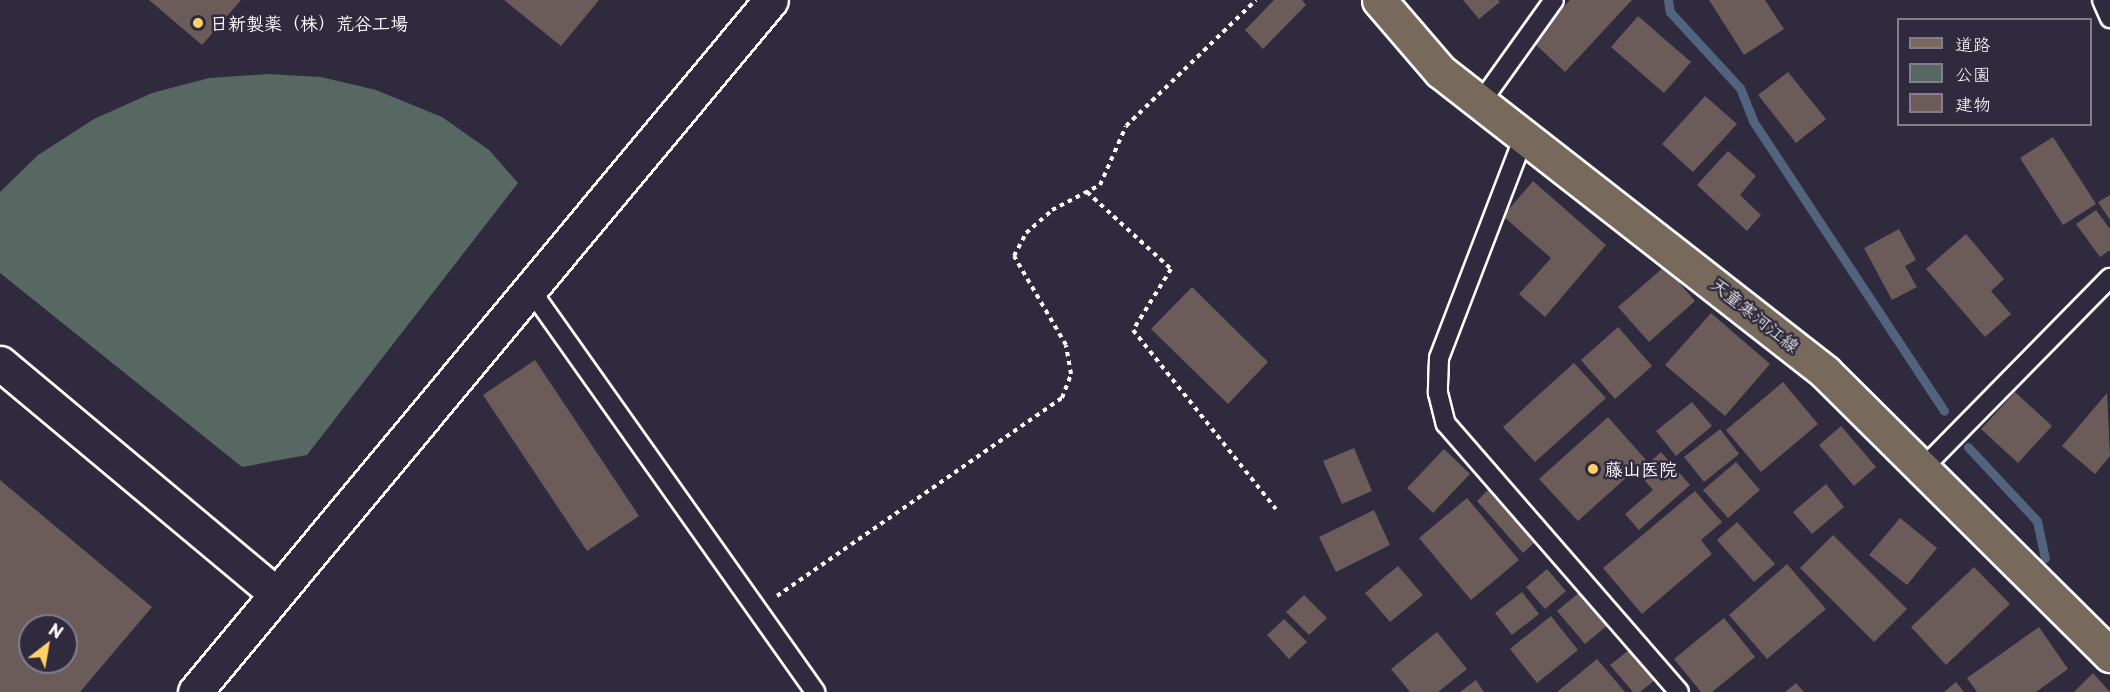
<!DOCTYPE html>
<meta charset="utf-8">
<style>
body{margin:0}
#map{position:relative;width:2110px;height:692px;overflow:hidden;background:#2f2a3d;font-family:"Playpen Sans","Klee One",sans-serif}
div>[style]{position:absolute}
.green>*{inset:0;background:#566861}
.stream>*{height:9px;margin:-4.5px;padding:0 4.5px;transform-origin:4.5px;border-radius:4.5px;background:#52637d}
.building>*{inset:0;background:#6b5c59}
.path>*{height:4px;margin-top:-2px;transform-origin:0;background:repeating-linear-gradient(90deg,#fff 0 4.5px,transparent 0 9px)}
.roads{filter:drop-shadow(2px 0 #fff) drop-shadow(-2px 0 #fff) drop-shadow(0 2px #fff) drop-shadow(0 -2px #fff)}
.service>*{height:18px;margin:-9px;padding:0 9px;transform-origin:9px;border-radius:9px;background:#2f2a3d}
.minor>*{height:33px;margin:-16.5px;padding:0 16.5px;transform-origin:16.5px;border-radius:16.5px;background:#2f2a3d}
.primary>*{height:33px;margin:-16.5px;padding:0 16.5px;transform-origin:16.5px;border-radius:16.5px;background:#77695c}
.dots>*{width:16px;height:16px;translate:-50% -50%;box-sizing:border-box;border:3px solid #2f2a3d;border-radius:50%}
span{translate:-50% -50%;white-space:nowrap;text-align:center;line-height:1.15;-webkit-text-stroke:5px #2f2a3d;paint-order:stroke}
.poi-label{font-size:18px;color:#fff;font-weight:700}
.left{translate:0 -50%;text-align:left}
.street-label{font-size:18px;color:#fff}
.legend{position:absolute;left:1897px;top:18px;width:195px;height:108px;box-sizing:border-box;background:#2f2a3d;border:2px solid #827f8b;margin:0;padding:8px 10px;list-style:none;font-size:18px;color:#fff}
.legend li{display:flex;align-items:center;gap:12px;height:30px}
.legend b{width:30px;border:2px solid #827f8b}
.north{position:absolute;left:18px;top:614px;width:60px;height:60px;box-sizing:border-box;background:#2f2a3d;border:2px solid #827f8b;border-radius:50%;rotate:31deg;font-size:16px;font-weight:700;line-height:24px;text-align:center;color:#fff}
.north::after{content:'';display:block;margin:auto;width:21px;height:27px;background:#ffd166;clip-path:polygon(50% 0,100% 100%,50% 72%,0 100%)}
</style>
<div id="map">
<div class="green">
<div style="clip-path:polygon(268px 74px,321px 77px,376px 90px,442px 117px,489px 150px,518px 183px,307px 455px,242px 467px,0 273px,0 192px,38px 155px,94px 119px,152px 93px,209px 78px)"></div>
</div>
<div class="stream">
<div style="left:1668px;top:0;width:12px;rotate:81deg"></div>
<div style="left:1670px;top:12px;width:103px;rotate:47.4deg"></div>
<div style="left:1740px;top:88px;width:35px;rotate:68deg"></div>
<div style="left:1753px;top:121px;width:347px;rotate:56.6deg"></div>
<div style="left:1968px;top:447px;width:101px;rotate:47deg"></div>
<div style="left:2037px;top:521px;width:38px;rotate:78deg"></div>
</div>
<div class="building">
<div style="clip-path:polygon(149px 0,241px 0,202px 45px)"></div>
<div style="clip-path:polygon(504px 0,599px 0,561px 46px)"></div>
<div style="clip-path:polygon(1274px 0,1302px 0,1306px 5px,1263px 49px,1245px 30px)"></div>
<div style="clip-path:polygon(1463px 0,1498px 0,1500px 2px,1479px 19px)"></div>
<div style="clip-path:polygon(1570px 0,1632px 0,1565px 72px,1532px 41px)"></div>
<div style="clip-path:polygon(1709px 0,1765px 0,1784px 29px,1744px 55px)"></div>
<div style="clip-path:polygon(1638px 16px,1691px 62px,1664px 93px,1611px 47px)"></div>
<div style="clip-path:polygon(1788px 72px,1826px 119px,1796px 143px,1758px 95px)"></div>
<div style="clip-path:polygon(1705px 96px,1737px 124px,1693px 172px,1662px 144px)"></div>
<div style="clip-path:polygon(2053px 137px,2096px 204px,2063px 225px,2020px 158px)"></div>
<div style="clip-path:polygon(1728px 151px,1756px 176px,1740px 195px,1761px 215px,1747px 231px,1697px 185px)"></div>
<div style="clip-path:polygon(1533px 181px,1606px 245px,1545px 317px,1519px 294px,1551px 258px,1503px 216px)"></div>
<div style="clip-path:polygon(2110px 195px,2110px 220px,2098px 202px)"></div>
<div style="clip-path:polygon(2096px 210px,2110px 229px,2110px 250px,2100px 257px,2076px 224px)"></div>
<div style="clip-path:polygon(1899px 229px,1916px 260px,1905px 266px,1917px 287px,1892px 300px,1864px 248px)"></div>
<div style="clip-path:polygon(1966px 234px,2004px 279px,1991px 291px,2011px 314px,1985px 337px,1926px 269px)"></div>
<div style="clip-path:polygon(1665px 266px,1695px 301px,1649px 342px,1618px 307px)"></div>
<div style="clip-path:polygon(1192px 287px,1268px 362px,1228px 404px,1151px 329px)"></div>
<div style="clip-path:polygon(1711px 313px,1770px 364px,1725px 416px,1665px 365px)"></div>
<div style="clip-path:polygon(1618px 327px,1652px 366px,1615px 399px,1581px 360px)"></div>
<div style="clip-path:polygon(535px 360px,639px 516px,587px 551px,483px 395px)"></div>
<div style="clip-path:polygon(1574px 363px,1606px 398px,1535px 462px,1503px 427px)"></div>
<div style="clip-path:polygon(1783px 382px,1818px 424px,1761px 472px,1726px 430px)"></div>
<div style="clip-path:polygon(2015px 392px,2052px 426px,2018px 463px,1981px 429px)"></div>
<div style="clip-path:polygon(2107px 393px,2110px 456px,2095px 474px,2062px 446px)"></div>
<div style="clip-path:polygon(1692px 402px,1712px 426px,1676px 456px,1656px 431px)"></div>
<div style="clip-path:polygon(1608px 417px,1646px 460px,1578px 521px,1539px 479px)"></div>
<div style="clip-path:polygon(1841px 426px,1876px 467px,1854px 486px,1819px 445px)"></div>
<div style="clip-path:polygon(1720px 429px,1739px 454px,1704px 482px,1684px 457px)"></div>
<div style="clip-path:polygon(1354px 448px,1372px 491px,1342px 504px,1323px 461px)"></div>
<div style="clip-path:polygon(1444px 449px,1470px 474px,1433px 513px,1407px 488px)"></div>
<div style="clip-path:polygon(1661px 452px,1690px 485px,1639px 530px,1625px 514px,1653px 490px,1638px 473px)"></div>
<div style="clip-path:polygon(1736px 462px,1760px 490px,1728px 518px,1703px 490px)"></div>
<div style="clip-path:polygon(evenodd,0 480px,152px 607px,80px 692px,0 692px,0 480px,30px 626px,66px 626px,66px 662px,30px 662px,30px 626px)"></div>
<div style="clip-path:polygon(1826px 484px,1844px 507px,1812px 534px,1793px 512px)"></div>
<div style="clip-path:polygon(1488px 490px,1534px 543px,1523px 553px,1477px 501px)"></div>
<div style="clip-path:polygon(1695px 491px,1722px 522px,1701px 540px,1712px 554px,1642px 614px,1603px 568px)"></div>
<div style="clip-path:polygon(1467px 498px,1519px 560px,1471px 600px,1419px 538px)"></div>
<div style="clip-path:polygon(1374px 510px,1390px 545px,1336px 572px,1319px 537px)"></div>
<div style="clip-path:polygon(1900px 518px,1937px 548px,1907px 585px,1869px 555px)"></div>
<div style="clip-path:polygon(1737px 522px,1775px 564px,1754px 582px,1717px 540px)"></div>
<div style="clip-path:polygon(1833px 535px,1907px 609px,1874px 642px,1800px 568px)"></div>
<div style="clip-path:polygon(1787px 564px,1826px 609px,1767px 659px,1729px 615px)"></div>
<div style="clip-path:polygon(1398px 566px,1423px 595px,1390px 622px,1365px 593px)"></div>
<div style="clip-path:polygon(1974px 567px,2010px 604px,1946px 665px,1911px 627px)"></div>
<div style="clip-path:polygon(1547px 569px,1566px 591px,1545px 609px,1526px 587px)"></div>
<div style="clip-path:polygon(1581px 591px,1609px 624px,1585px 644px,1557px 611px)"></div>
<div style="clip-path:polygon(1522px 592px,1539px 614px,1512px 635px,1495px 613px)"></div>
<div style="clip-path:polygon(1304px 595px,1327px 618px,1309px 635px,1286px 612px)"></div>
<div style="clip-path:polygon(1551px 616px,1578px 650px,1537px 683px,1510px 649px)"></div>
<div style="clip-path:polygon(1724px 618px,1755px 657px,1712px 692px,1701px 692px,1674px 659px)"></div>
<div style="clip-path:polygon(1284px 619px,1307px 642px,1289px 659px,1267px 635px)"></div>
<div style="clip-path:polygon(2039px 627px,2068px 669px,2036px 692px,1977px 692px,1967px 678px)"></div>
<div style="clip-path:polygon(1437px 632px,1467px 669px,1438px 692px,1410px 692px,1391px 669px)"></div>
<div style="clip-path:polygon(1629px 650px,1655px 680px,1640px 692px,1633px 692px,1610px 665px)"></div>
<div style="clip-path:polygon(1597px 659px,1625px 692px,1557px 692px)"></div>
<div style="clip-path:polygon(2093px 673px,2110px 692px,2074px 692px)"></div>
<div style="clip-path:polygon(1476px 680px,1484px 692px,1460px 692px)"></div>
<div style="clip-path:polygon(1956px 682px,1964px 692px,1944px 692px)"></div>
<div style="clip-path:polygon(1796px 683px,1804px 692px,1785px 692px)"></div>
</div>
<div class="path">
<div style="left:1087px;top:192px;width:114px;rotate:42.5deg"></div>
<div style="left:1171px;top:269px;width:72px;rotate:121.9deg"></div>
<div style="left:1133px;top:330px;width:229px;rotate:51.4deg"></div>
<div style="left:777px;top:596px;width:347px;rotate:-34.8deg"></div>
<div style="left:1062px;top:398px;width:26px;rotate:-69deg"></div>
<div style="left:1071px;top:374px;width:29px;rotate:-100deg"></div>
<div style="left:1066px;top:345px;width:103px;rotate:-120.3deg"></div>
<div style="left:1014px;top:256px;width:26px;rotate:-62deg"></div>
<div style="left:1026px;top:233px;width:35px;rotate:-41deg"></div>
<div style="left:1052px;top:210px;width:54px;rotate:-27.5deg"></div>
<div style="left:1100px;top:185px;width:64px;rotate:-66.2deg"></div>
<div style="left:1126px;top:126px;width:181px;rotate:-44.1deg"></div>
</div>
<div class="roads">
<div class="service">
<div style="left:2102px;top:0;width:20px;rotate:66deg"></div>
<div style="left:1481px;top:102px;width:125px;rotate:-54.4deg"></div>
<div style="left:1525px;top:134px;width:240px;rotate:111deg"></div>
<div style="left:1439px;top:358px;width:35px;rotate:92deg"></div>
<div style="left:1438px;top:393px;width:32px;rotate:76deg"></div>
<div style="left:1446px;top:424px;width:355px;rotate:49deg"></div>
<div style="left:530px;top:289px;width:494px;rotate:54.7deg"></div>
<div style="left:1922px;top:469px;width:268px;rotate:-45.5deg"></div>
</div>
<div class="minor">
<div style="left:0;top:363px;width:359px;rotate:39.9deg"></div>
<div style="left:195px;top:692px;width:900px;rotate:-50.23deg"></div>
</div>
<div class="primary">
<div style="left:1379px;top:0;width:94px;rotate:49.3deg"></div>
<div style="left:1440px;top:71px;width:489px;rotate:38deg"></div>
<div style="left:1825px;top:372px;width:402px;rotate:44.8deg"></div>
</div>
</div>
<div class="dots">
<div style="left:198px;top:23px;background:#ffd166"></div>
<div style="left:1593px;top:469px;background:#ffd166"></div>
</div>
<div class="poi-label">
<span class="left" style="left:210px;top:23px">日新製薬（株）荒谷工場</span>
<span class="left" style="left:1605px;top:469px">藤山医院</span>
</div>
<div class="street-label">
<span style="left:1755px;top:315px;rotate:39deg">天童寒河江線</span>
</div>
<ul class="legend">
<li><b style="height:8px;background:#77695c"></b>道路</li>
<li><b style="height:16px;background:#566861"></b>公園</li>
<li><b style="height:16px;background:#6b5c59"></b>建物</li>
</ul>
<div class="north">N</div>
</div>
